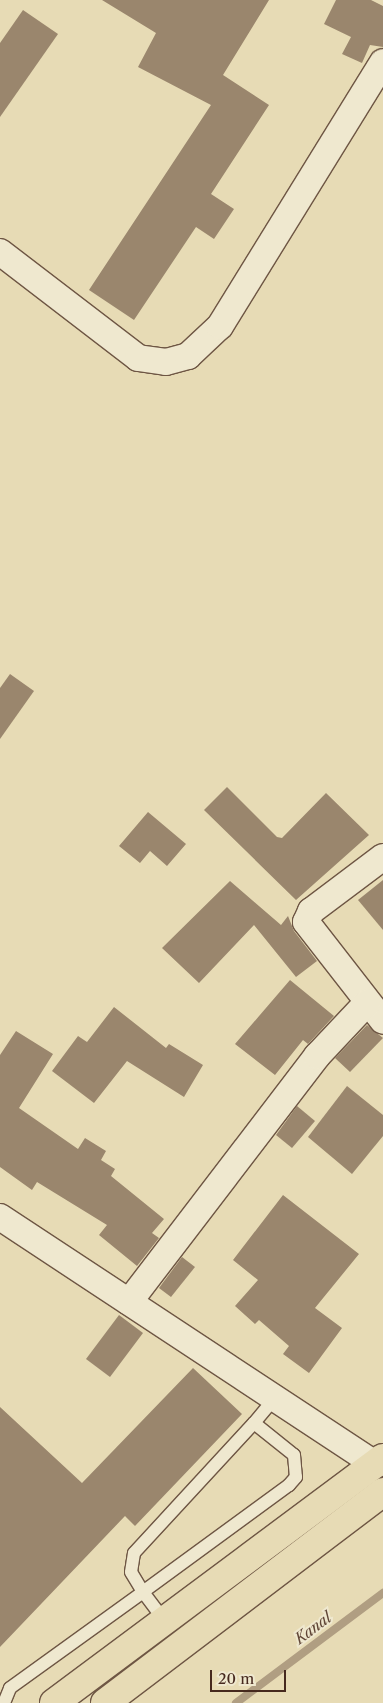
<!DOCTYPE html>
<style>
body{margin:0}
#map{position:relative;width:383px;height:1703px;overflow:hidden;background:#e7dbb5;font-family:"Libre Caslon Text",serif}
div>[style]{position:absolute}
.stream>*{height:8px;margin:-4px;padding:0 4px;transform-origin:4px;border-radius:4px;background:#b09e82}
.building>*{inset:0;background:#9a866d}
.roads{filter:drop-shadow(1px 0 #6e5644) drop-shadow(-1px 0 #6e5644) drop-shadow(0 1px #6e5644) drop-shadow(0 -1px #6e5644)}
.service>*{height:12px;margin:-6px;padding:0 6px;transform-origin:6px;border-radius:6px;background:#efe8cf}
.minor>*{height:26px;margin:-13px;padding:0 13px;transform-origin:13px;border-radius:13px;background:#efe8cf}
.trunk>*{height:28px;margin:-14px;padding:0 14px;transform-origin:14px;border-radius:14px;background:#e7dbb5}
span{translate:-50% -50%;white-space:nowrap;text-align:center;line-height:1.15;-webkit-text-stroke:4px #efe8cf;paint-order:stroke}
.water-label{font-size:15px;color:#604637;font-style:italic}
.scale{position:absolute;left:210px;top:1670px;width:76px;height:22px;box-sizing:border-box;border:2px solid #46291e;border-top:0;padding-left:6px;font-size:15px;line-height:18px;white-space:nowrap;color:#46291e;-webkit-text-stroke:4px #efe8cf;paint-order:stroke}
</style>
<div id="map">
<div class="stream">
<div style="left:236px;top:1703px;width:184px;rotate:-36.8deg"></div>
</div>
<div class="building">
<div style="clip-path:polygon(102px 0,269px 0,223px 75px,269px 105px,211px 194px,234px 209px,214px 239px,196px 227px,134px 320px,89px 290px,211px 105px,138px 67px,156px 33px)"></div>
<div style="clip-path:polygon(336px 0,371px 0,383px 6px,383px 47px,370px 45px,362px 63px,342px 54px,351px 37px,324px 24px)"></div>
<div style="clip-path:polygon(23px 10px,58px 34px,0 117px,0 43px)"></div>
<div style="clip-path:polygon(10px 674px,34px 691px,0 739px,0 688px)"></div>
<div style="clip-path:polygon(227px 787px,277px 837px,282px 838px,326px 793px,369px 835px,296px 900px,204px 810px)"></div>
<div style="clip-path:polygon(148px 812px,186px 844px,167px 866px,150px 851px,140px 863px,119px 846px)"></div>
<div style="clip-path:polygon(383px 880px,383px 930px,358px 900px)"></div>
<div style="clip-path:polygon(230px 881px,281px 925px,288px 916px,294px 931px,317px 961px,296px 977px,254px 925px,199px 983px,162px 948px)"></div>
<div style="clip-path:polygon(290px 980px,334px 1016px,308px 1044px,303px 1040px,275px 1075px,235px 1044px)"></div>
<div style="clip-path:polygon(114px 1007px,166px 1048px,169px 1044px,203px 1065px,184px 1097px,127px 1061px,94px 1103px,52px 1071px,78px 1036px,87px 1042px)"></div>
<div style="clip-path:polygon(367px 1025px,383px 1038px,350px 1072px,335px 1058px)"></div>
<div style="clip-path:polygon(16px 1031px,53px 1054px,19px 1108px,78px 1149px,85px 1138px,106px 1151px,101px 1160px,115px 1169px,111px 1176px,164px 1219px,152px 1233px,159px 1238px,137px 1266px,99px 1235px,107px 1225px,37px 1182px,32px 1190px,0 1167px,0 1055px)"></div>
<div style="clip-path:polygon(347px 1086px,383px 1115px,383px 1136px,352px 1174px,308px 1137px)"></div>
<div style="clip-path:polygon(297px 1106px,315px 1121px,292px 1148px,276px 1135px)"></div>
<div style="clip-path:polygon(283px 1195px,359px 1254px,315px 1308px,342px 1328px,309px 1373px,283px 1354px,289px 1346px,259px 1320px,255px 1324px,235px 1306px,258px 1280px,233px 1260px)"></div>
<div style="clip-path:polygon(182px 1257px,195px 1267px,171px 1297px,159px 1288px)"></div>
<div style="clip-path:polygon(119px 1315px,143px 1333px,110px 1377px,86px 1359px)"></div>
<div style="clip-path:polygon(193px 1368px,242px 1414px,135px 1526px,125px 1516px,0 1647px,0 1407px,82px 1483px)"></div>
</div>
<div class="roads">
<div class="service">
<div style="left:254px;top:1423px;width:51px;rotate:38.7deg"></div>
<div style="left:294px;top:1455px;width:22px;rotate:85deg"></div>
<div style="left:296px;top:1477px;width:11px;rotate:131deg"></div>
<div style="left:289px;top:1485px;width:181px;rotate:143.8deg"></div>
<div style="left:143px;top:1592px;width:23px;rotate:-121deg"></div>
<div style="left:131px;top:1572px;width:19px;rotate:-81deg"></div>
<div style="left:134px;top:1553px;width:177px;rotate:-47.3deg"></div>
<div style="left:254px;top:1423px;width:33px;rotate:-50deg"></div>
<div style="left:4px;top:1703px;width:16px;rotate:-68deg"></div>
<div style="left:10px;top:1688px;width:164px;rotate:-35.8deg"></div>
<div style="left:143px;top:1592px;width:38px;rotate:53deg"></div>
</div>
<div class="minor">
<div style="left:0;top:252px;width:174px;rotate:37.5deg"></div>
<div style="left:138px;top:358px;width:28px;rotate:8deg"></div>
<div style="left:166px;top:362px;width:23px;rotate:-15deg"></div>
<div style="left:188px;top:356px;width:44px;rotate:-43.2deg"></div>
<div style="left:220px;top:326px;width:310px;rotate:-58.3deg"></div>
<div style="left:383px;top:857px;width:90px;rotate:143.1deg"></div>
<div style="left:311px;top:911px;width:12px;rotate:114deg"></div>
<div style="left:306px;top:922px;width:125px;rotate:52.1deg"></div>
<div style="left:0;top:1217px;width:450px;rotate:33.4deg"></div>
<div style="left:129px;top:1302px;width:310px;rotate:-52.6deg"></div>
<div style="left:317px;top:1056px;width:73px;rotate:-46.7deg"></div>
</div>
<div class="trunk">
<div style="left:54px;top:1703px;width:410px;rotate:-36.7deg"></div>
<div style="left:105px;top:1703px;width:349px;rotate:-37.2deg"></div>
</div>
</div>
<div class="water-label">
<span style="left:313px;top:1628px;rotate:-37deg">Kanal</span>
</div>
<div class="scale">20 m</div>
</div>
